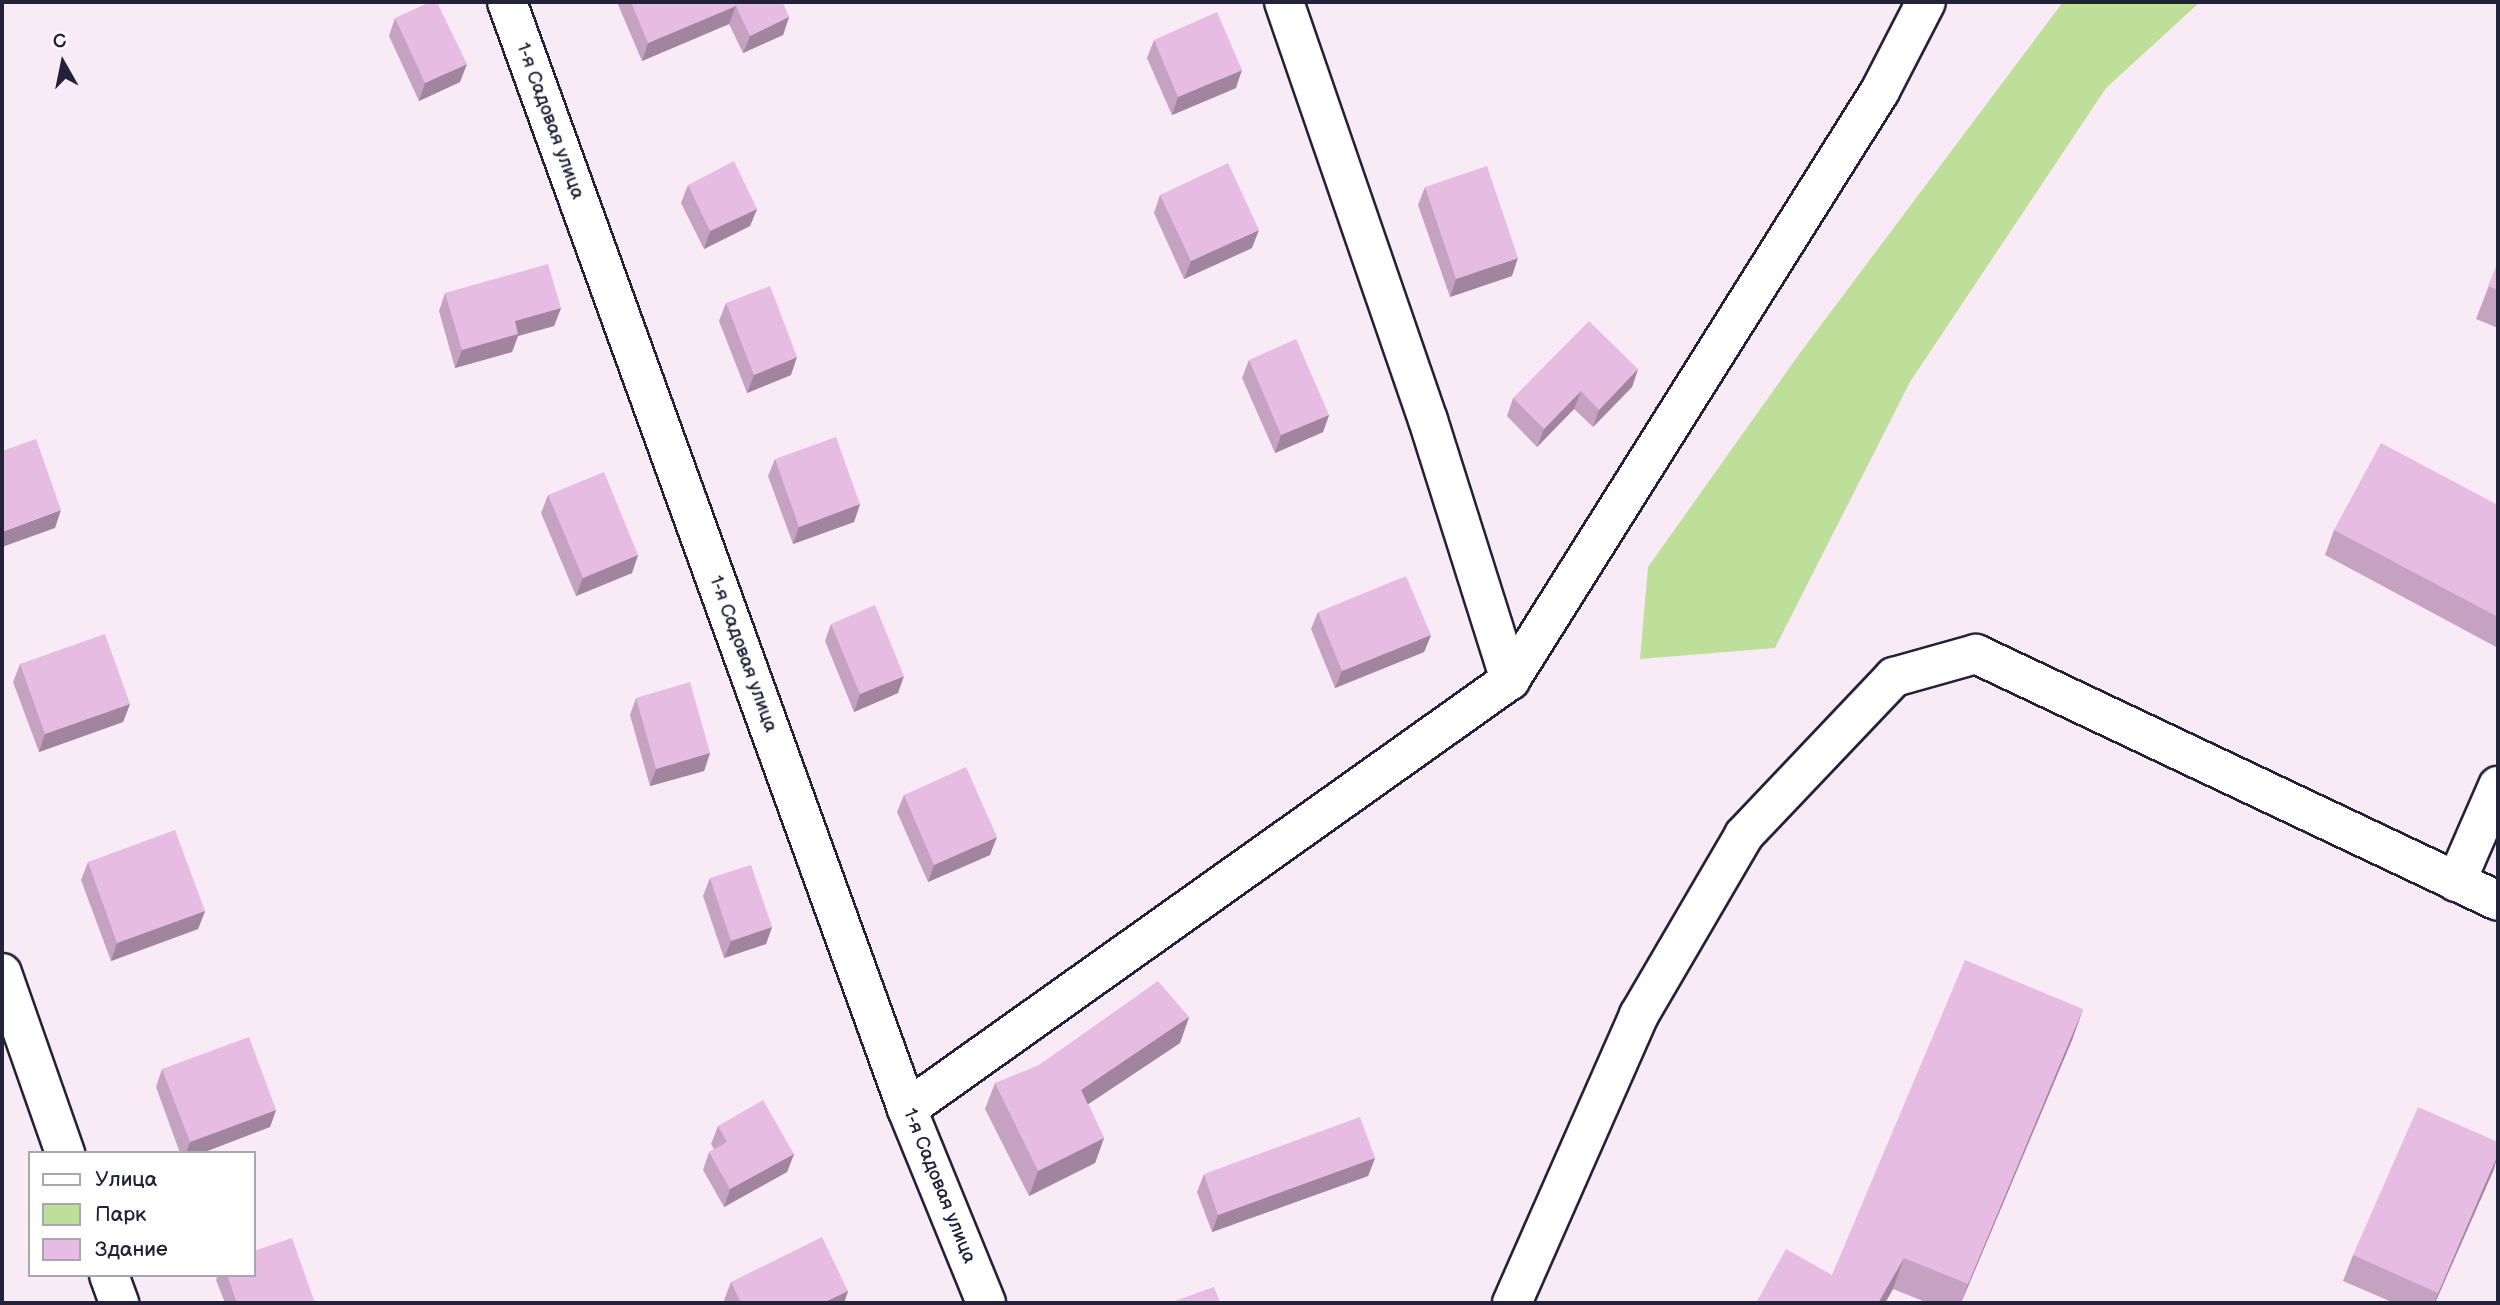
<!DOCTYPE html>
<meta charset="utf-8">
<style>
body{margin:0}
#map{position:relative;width:2500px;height:1305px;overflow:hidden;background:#f8ebf6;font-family:"Balsamiq Sans",sans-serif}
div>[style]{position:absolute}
.green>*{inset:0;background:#bddf99}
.roads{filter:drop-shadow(2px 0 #22223b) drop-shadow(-2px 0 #22223b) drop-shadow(0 2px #22223b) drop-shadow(0 -2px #22223b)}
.minor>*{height:38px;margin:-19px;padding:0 19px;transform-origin:19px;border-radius:19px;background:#fff}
.wall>*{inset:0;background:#c6a2c2}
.shaded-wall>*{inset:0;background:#a1849e}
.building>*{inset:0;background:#e6bce2}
span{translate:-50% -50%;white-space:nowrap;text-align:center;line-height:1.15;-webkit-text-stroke:6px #fff;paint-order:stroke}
.street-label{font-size:19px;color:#22223b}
.frame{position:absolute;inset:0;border:4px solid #22223b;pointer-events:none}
.legend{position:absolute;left:28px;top:1151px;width:228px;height:126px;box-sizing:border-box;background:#fff;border:2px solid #a7a7b1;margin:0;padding:9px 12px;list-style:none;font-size:21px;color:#22223b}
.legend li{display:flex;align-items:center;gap:14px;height:35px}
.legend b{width:35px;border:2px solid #a7a7b1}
.north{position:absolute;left:28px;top:28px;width:70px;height:70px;-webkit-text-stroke:5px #fff;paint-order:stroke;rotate:351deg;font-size:19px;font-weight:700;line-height:28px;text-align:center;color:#22223b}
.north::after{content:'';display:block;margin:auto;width:24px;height:32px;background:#22223b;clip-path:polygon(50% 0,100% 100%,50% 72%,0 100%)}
</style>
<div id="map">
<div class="green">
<div style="clip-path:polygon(2063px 2px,2200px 2px,2106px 88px,1910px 382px,1775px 648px,1640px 659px,1648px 567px,1800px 353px)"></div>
</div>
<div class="roads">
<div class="minor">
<div style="left:507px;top:2px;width:1177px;rotate:70.13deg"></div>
<div style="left:907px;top:1109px;width:209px;rotate:67.8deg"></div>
<div style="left:1284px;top:2px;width:442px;rotate:71deg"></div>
<div style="left:1428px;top:420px;width:273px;rotate:72.5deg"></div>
<div style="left:2456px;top:882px;width:105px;rotate:-66.4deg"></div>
<div style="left:2px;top:973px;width:191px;rotate:70.7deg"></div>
<div style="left:907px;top:1109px;width:740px;rotate:-35.43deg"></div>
<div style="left:1510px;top:680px;width:696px;rotate:-57.86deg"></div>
<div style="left:1880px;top:91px;width:100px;rotate:-62.7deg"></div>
<div style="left:109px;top:1275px;width:30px;rotate:70deg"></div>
<div style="left:1512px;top:1303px;width:315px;rotate:-66.2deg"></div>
<div style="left:1639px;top:1015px;width:208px;rotate:-59.7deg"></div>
<div style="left:1744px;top:835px;width:218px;rotate:-46.5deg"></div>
<div style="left:1894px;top:677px;width:85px;rotate:-15.7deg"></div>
<div style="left:1976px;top:654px;width:577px;rotate:25.32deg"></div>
</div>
</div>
<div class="wall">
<div style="clip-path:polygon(617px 2px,782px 2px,789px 17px,783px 35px,743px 53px,729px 24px,642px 61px)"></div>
<div style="clip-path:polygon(395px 18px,460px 82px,419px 101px,389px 36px)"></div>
<div style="clip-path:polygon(1154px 40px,1236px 88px,1172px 115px,1147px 58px)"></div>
<div style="clip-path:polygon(688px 185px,757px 209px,750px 226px,704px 249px,681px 203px)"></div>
<div style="clip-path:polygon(1425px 187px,1512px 276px,1450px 297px,1418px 205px)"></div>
<div style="clip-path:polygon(1160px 195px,1252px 248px,1184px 279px,1154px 213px)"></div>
<div style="clip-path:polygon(2498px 262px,2498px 328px,2476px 319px)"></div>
<div style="clip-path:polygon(445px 293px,561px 308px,554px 326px,518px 336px,512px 352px,455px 368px,439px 311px)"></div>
<div style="clip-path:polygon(726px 303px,791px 375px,747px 393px,719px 321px)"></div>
<div style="clip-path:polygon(1249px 360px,1329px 415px,1323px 432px,1275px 453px,1242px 378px)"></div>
<div style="clip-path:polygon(1638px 369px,1632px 387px,1593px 427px,1574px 409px,1537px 447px,1507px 416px,1513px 398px)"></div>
<div style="clip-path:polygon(775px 459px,860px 504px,854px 522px,793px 544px,768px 476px)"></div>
<div style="clip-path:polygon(548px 495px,638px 555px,632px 573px,576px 596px,541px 513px)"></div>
<div style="clip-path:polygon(2498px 505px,2498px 648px,2325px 555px,2334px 530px)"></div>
<div style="clip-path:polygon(1318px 612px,1431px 635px,1424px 652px,1335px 688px,1311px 629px)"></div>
<div style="clip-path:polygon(831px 624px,898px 693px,854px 712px,825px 641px)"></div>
<div style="clip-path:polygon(20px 664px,130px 704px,123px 722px,39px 752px,13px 682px)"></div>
<div style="clip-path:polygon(636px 698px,710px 753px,704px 771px,650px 786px,630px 715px)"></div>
<div style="clip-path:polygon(904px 795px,990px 855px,928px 882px,897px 812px)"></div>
<div style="clip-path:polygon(88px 862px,205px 911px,198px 929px,111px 961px,81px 880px)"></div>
<div style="clip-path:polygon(710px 878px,772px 927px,766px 944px,724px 958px,703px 896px)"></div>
<div style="clip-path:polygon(2083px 1009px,2072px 1040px,1961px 1303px,1928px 1303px,1893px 1289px,1885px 1303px,1756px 1303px,1832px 1275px)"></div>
<div style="clip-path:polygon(1189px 1017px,1180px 1043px,1088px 1104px,1104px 1138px,1095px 1163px,1029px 1196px,985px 1109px,995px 1083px)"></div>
<div style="clip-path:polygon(162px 1069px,276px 1110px,270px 1127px,202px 1153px,180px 1153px,156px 1087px)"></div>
<div style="clip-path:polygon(718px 1126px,794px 1154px,787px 1172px,724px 1207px,703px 1170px,709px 1152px,714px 1149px,711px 1144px)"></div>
<div style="clip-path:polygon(1375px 1158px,1368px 1176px,1212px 1232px,1197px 1192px,1204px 1174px)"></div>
<div style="clip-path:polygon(2494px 1169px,2435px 1303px,2394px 1303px,2343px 1281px,2353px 1255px)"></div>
<div style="clip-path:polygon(218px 1275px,227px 1275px,315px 1303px,225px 1303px,216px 1280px)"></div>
<div style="clip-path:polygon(731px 1282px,848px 1291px,844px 1303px,726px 1303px,724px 1300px)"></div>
</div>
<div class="shaded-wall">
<div style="clip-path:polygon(736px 6px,729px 24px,642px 61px,648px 43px)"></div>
<div style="clip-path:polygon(789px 17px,783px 35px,743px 53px,750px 36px)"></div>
<div style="clip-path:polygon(467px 64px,460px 82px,419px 101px,425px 83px)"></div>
<div style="clip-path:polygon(1242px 70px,1236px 88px,1172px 115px,1178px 97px)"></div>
<div style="clip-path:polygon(757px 209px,750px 226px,704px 249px,710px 231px)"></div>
<div style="clip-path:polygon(1259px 230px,1252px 248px,1184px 279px,1191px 261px)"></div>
<div style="clip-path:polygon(1518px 258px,1512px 276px,1450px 297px,1456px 279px)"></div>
<div style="clip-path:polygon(561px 308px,554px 326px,518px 336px,512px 352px,455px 368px,462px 350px,515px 321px)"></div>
<div style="clip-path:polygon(797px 357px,791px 375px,747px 393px,754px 375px)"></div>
<div style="clip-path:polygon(1638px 369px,1632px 387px,1593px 427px,1599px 410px)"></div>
<div style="clip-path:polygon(1581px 391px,1574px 409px,1537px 447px,1544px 429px)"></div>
<div style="clip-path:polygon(1329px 415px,1323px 432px,1275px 453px,1281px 435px)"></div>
<div style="clip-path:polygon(860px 504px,854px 522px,793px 544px,799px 527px)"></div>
<div style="clip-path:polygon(61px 510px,55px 528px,2px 547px,2px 532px)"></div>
<div style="clip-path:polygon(638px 555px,632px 573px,576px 596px,583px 578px)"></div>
<div style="clip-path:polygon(1431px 635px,1424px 652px,1335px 688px,1342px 671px)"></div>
<div style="clip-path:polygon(904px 676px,898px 693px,854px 712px,860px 694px)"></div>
<div style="clip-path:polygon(130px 704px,123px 722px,39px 752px,45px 734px)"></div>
<div style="clip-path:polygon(710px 753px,704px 771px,650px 786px,656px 769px)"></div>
<div style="clip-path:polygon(997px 837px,990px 855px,928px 882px,934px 865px)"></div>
<div style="clip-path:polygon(205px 911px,198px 929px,111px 961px,117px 943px)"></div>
<div style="clip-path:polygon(772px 927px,766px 944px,724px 958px,731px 941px)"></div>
<div style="clip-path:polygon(2083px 1009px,2072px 1040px,1961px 1303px,1968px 1284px)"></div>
<div style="clip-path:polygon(1189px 1017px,1180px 1043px,1072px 1115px,1081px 1090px)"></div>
<div style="clip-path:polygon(276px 1110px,270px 1127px,202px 1153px,186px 1153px,190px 1142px)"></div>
<div style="clip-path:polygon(1104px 1138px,1095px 1163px,1029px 1196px,1038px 1171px)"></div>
<div style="clip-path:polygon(794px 1154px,787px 1172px,724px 1207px,730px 1189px)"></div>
<div style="clip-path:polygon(2498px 1154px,2494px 1169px,2435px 1303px,2434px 1303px)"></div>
<div style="clip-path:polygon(1375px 1158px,1368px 1176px,1212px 1232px,1218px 1215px)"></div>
<div style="clip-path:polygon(1904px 1258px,1893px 1289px,1885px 1303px,1878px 1303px)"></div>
<div style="clip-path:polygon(848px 1291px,844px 1303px,823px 1303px)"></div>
</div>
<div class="building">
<div style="clip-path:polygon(430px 2px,437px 2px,467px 64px,425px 83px,395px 18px)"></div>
<div style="clip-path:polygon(631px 2px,782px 2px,789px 17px,750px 36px,736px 6px,648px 43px)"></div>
<div style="clip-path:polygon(1217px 12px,1242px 70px,1178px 97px,1154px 40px)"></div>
<div style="clip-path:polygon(734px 161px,757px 209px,710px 231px,688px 185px)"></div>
<div style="clip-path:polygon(1228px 163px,1259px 230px,1191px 261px,1160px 195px)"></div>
<div style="clip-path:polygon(1487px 166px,1518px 258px,1456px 279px,1425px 187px)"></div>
<div style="clip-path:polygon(2498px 262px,2498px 290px,2488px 286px)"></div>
<div style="clip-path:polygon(548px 264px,561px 308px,515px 321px,518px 334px,462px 350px,445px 293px)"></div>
<div style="clip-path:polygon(770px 286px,797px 357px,754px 375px,726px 303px)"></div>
<div style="clip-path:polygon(1589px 321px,1638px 369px,1599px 410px,1581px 391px,1544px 429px,1513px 398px)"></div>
<div style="clip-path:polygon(1296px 339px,1329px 415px,1281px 435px,1249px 360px)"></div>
<div style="clip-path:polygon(836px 437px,860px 504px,799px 527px,775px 459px)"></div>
<div style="clip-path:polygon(36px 439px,61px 510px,2px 532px,2px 451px)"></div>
<div style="clip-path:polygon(2381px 443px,2498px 505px,2498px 617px,2334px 530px)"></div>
<div style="clip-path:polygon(604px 472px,638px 555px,583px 578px,548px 495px)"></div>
<div style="clip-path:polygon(1406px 576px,1431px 635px,1342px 671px,1318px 612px)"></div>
<div style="clip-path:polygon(875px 605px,904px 676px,860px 694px,831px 624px)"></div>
<div style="clip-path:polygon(105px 634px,130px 704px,45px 734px,20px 664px)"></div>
<div style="clip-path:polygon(690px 682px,710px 753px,656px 769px,636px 698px)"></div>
<div style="clip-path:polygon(966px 767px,997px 837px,934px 865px,904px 795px)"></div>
<div style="clip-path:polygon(175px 830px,205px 911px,117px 943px,88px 862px)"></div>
<div style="clip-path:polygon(751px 865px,772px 927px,731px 941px,710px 878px)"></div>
<div style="clip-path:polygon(1965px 960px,2083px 1009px,1968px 1284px,1904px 1258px,1878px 1303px,1756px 1303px,1786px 1249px,1832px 1275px)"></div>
<div style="clip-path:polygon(1158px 981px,1189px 1017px,1081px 1090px,1104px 1138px,1038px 1171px,995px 1083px,1039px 1065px)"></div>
<div style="clip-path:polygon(249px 1037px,276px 1110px,190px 1142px,162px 1069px)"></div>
<div style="clip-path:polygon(763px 1100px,794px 1154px,730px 1189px,709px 1152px,727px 1142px,718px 1126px)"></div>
<div style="clip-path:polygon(2418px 1107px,2498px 1142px,2498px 1154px,2438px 1293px,2353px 1255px)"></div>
<div style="clip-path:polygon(1360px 1117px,1375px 1158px,1218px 1215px,1204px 1174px)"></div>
<div style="clip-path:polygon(822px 1237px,848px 1291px,823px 1303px,741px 1303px,731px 1282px)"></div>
<div style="clip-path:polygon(292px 1238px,315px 1303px,237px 1303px,227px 1275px,254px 1275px,254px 1251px)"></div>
<div style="clip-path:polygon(1214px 1287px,1220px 1303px,1169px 1303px)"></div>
</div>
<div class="street-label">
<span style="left:550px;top:121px;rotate:70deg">1-я Садовая улица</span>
<span style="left:743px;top:654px;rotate:70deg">1-я Садовая улица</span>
<span style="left:939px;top:1186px;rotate:68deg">1-я Садовая улица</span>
</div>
<div class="frame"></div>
<ul class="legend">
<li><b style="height:9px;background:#fff"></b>Улица</li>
<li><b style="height:19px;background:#bddf99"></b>Парк</li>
<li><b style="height:19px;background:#e6bce2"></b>Здание</li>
</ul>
<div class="north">С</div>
</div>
